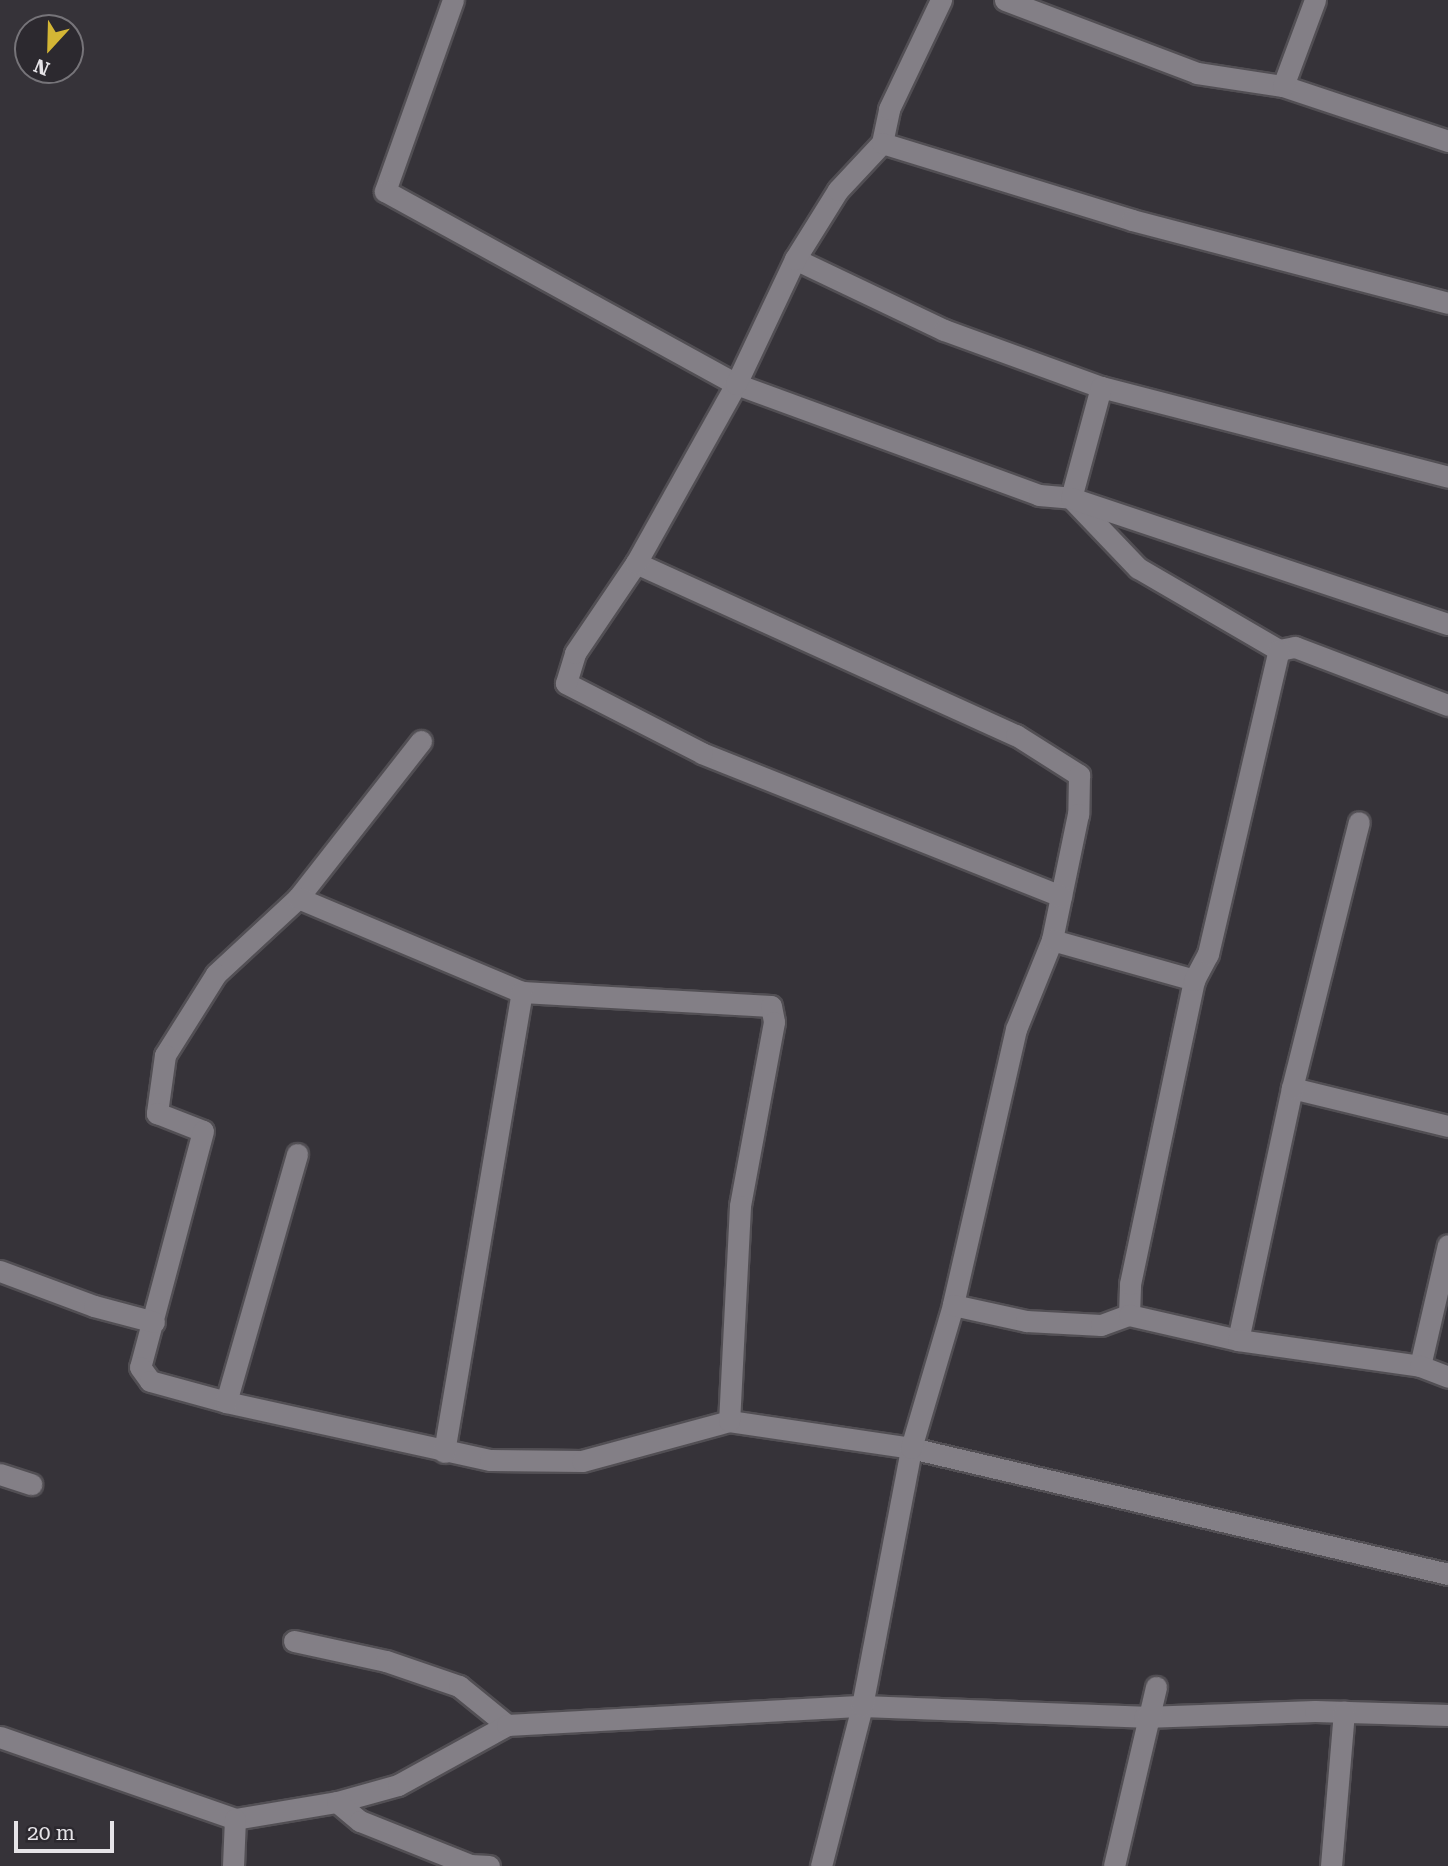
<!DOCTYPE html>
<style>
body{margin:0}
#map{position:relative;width:1448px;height:1866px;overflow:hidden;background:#363339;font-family:"Roboto Serif",serif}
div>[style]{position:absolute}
.roads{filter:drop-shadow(2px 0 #524f54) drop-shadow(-2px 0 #524f54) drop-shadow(0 2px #524f54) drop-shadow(0 -2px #524f54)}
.street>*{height:21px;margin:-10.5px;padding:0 10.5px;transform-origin:10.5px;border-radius:10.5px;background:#837f86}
span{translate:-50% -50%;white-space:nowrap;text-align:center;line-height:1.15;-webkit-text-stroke:7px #2c292f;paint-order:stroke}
.north{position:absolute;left:14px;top:14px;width:70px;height:70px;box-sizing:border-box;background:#2c292f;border:2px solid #767479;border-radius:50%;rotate:202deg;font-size:19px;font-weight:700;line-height:28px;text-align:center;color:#e6e4e8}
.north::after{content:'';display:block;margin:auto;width:24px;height:32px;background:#d4b635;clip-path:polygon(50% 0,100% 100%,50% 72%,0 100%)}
.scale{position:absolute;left:14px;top:1821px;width:100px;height:32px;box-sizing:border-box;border:4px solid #e6e4e8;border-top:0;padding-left:9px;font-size:21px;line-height:24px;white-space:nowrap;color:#e6e4e8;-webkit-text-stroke:5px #2c292f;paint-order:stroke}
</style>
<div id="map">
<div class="roads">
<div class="street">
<div style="left:453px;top:0;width:203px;rotate:109.6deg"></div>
<div style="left:385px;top:191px;width:401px;rotate:28.8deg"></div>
<div style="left:736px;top:384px;width:323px;rotate:20.1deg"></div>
<div style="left:1039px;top:495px;width:32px;rotate:5deg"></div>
<div style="left:1071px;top:498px;width:97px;rotate:46.3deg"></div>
<div style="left:1138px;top:568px;width:163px;rotate:30.2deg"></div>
<div style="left:1279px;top:650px;width:16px;rotate:-11deg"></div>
<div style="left:1295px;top:647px;width:164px;rotate:20.8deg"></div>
<div style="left:1005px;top:0;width:205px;rotate:20.8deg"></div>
<div style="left:1197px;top:73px;width:87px;rotate:8.6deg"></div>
<div style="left:1283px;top:86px;width:174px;rotate:18.4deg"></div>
<div style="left:1283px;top:86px;width:92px;rotate:-69.6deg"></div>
<div style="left:882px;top:143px;width:35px;rotate:-78deg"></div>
<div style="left:889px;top:109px;width:121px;rotate:-64.5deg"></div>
<div style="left:795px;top:259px;width:165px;rotate:25.5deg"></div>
<div style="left:944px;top:330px;width:167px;rotate:20deg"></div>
<div style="left:1101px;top:387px;width:358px;rotate:14.5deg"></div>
<div style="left:1101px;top:387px;width:115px;rotate:105.1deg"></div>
<div style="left:1071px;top:498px;width:397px;rotate:18.5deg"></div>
<div style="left:636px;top:563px;width:417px;rotate:24.4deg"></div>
<div style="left:1016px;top:735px;width:75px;rotate:32.4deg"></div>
<div style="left:1079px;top:775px;width:39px;rotate:91deg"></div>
<div style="left:1078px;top:814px;width:129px;rotate:101.7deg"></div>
<div style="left:1052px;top:940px;width:96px;rotate:112deg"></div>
<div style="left:1016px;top:1029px;width:283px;rotate:102.9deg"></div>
<div style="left:421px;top:741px;width:199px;rotate:128.1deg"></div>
<div style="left:298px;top:898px;width:112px;rotate:137.2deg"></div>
<div style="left:216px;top:974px;width:96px;rotate:122.2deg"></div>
<div style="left:165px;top:1055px;width:59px;rotate:97.9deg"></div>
<div style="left:157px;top:1113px;width:49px;rotate:21.4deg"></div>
<div style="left:203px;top:1131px;width:244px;rotate:104.9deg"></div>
<div style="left:140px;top:1367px;width:17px;rotate:54deg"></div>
<div style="left:150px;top:1381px;width:79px;rotate:15.4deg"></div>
<div style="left:226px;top:1402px;width:270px;rotate:12.4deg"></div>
<div style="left:490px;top:1460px;width:92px;rotate:0.6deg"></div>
<div style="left:582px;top:1461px;width:152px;rotate:-15.2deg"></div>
<div style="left:729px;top:1421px;width:184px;rotate:8.4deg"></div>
<div style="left:911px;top:1448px;width:552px;rotate:13.2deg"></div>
<div style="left:1061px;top:896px;width:386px;rotate:-158.3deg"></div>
<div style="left:702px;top:753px;width:153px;rotate:-152.8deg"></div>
<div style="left:566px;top:683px;width:31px;rotate:-73deg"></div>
<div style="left:575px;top:653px;width:109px;rotate:-55.9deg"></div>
<div style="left:636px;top:563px;width:205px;rotate:-60.8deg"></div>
<div style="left:736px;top:384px;width:138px;rotate:-64.7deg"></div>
<div style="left:795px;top:259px;width:81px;rotate:-58.1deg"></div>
<div style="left:838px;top:190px;width:64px;rotate:-46.9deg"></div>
<div style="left:882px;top:143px;width:262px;rotate:17.1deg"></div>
<div style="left:1132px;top:220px;width:327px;rotate:14.7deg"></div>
<div style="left:298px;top:898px;width:243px;rotate:22.8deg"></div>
<div style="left:522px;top:992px;width:249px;rotate:3.2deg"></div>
<div style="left:771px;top:1006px;width:16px;rotate:79deg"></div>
<div style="left:774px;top:1022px;width:187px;rotate:100.5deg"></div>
<div style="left:740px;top:1206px;width:215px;rotate:92.9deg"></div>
<div style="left:1052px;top:940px;width:148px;rotate:15.7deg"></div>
<div style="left:1292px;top:1088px;width:161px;rotate:13.7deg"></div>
<div style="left:0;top:1271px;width:100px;rotate:20.4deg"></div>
<div style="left:94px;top:1306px;width:62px;rotate:14.9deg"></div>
<div style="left:1129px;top:1315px;width:31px;rotate:-88deg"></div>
<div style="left:1130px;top:1284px;width:311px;rotate:-78.1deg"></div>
<div style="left:1194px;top:980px;width:30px;rotate:-62deg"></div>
<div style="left:1208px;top:954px;width:312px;rotate:-76.9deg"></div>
<div style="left:1238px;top:1340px;width:258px;rotate:-77.9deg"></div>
<div style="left:1292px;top:1088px;width:274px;rotate:-75.9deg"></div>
<div style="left:1420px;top:1366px;width:124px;rotate:-77deg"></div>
<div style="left:226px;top:1402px;width:258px;rotate:-74deg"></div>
<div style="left:444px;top:1452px;width:467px;rotate:-80.4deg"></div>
<div style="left:0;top:1474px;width:33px;rotate:18deg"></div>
<div style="left:294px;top:1641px;width:94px;rotate:12.3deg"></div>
<div style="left:386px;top:1661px;width:77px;rotate:18.9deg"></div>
<div style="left:459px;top:1686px;width:62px;rotate:39.1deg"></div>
<div style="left:0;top:1737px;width:249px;rotate:19.2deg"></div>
<div style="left:235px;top:1819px;width:103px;rotate:-9.5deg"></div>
<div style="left:337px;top:1802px;width:63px;rotate:-15.6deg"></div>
<div style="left:398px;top:1785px;width:124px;rotate:-28.8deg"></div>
<div style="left:507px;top:1725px;width:356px;rotate:-3.1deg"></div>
<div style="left:862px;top:1706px;width:282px;rotate:2.2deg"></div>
<div style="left:1144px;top:1717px;width:171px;rotate:-2deg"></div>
<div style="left:1315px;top:1711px;width:133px;rotate:1.7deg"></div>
<div style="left:337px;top:1802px;width:30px;rotate:40deg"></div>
<div style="left:360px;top:1821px;width:118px;rotate:21.8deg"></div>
<div style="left:470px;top:1865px;width:19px;rotate:3deg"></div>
<div style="left:233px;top:1866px;width:47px;rotate:-87.6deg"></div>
<div style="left:821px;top:1866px;width:165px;rotate:-75.6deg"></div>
<div style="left:862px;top:1706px;width:263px;rotate:-79.2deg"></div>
<div style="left:911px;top:1448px;width:149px;rotate:-73.6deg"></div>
<div style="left:953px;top:1305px;width:75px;rotate:12.4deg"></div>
<div style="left:1026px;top:1321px;width:75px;rotate:3.1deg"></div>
<div style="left:1101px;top:1325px;width:30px;rotate:-20deg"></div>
<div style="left:1129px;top:1315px;width:112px;rotate:12.9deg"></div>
<div style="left:1238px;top:1340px;width:184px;rotate:8.1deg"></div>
<div style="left:1420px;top:1366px;width:30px;rotate:21deg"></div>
<div style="left:1114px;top:1866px;width:184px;rotate:-76.8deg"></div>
<div style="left:1331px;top:1866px;width:155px;rotate:-85.2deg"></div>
</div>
</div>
<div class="north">N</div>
<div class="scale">20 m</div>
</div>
